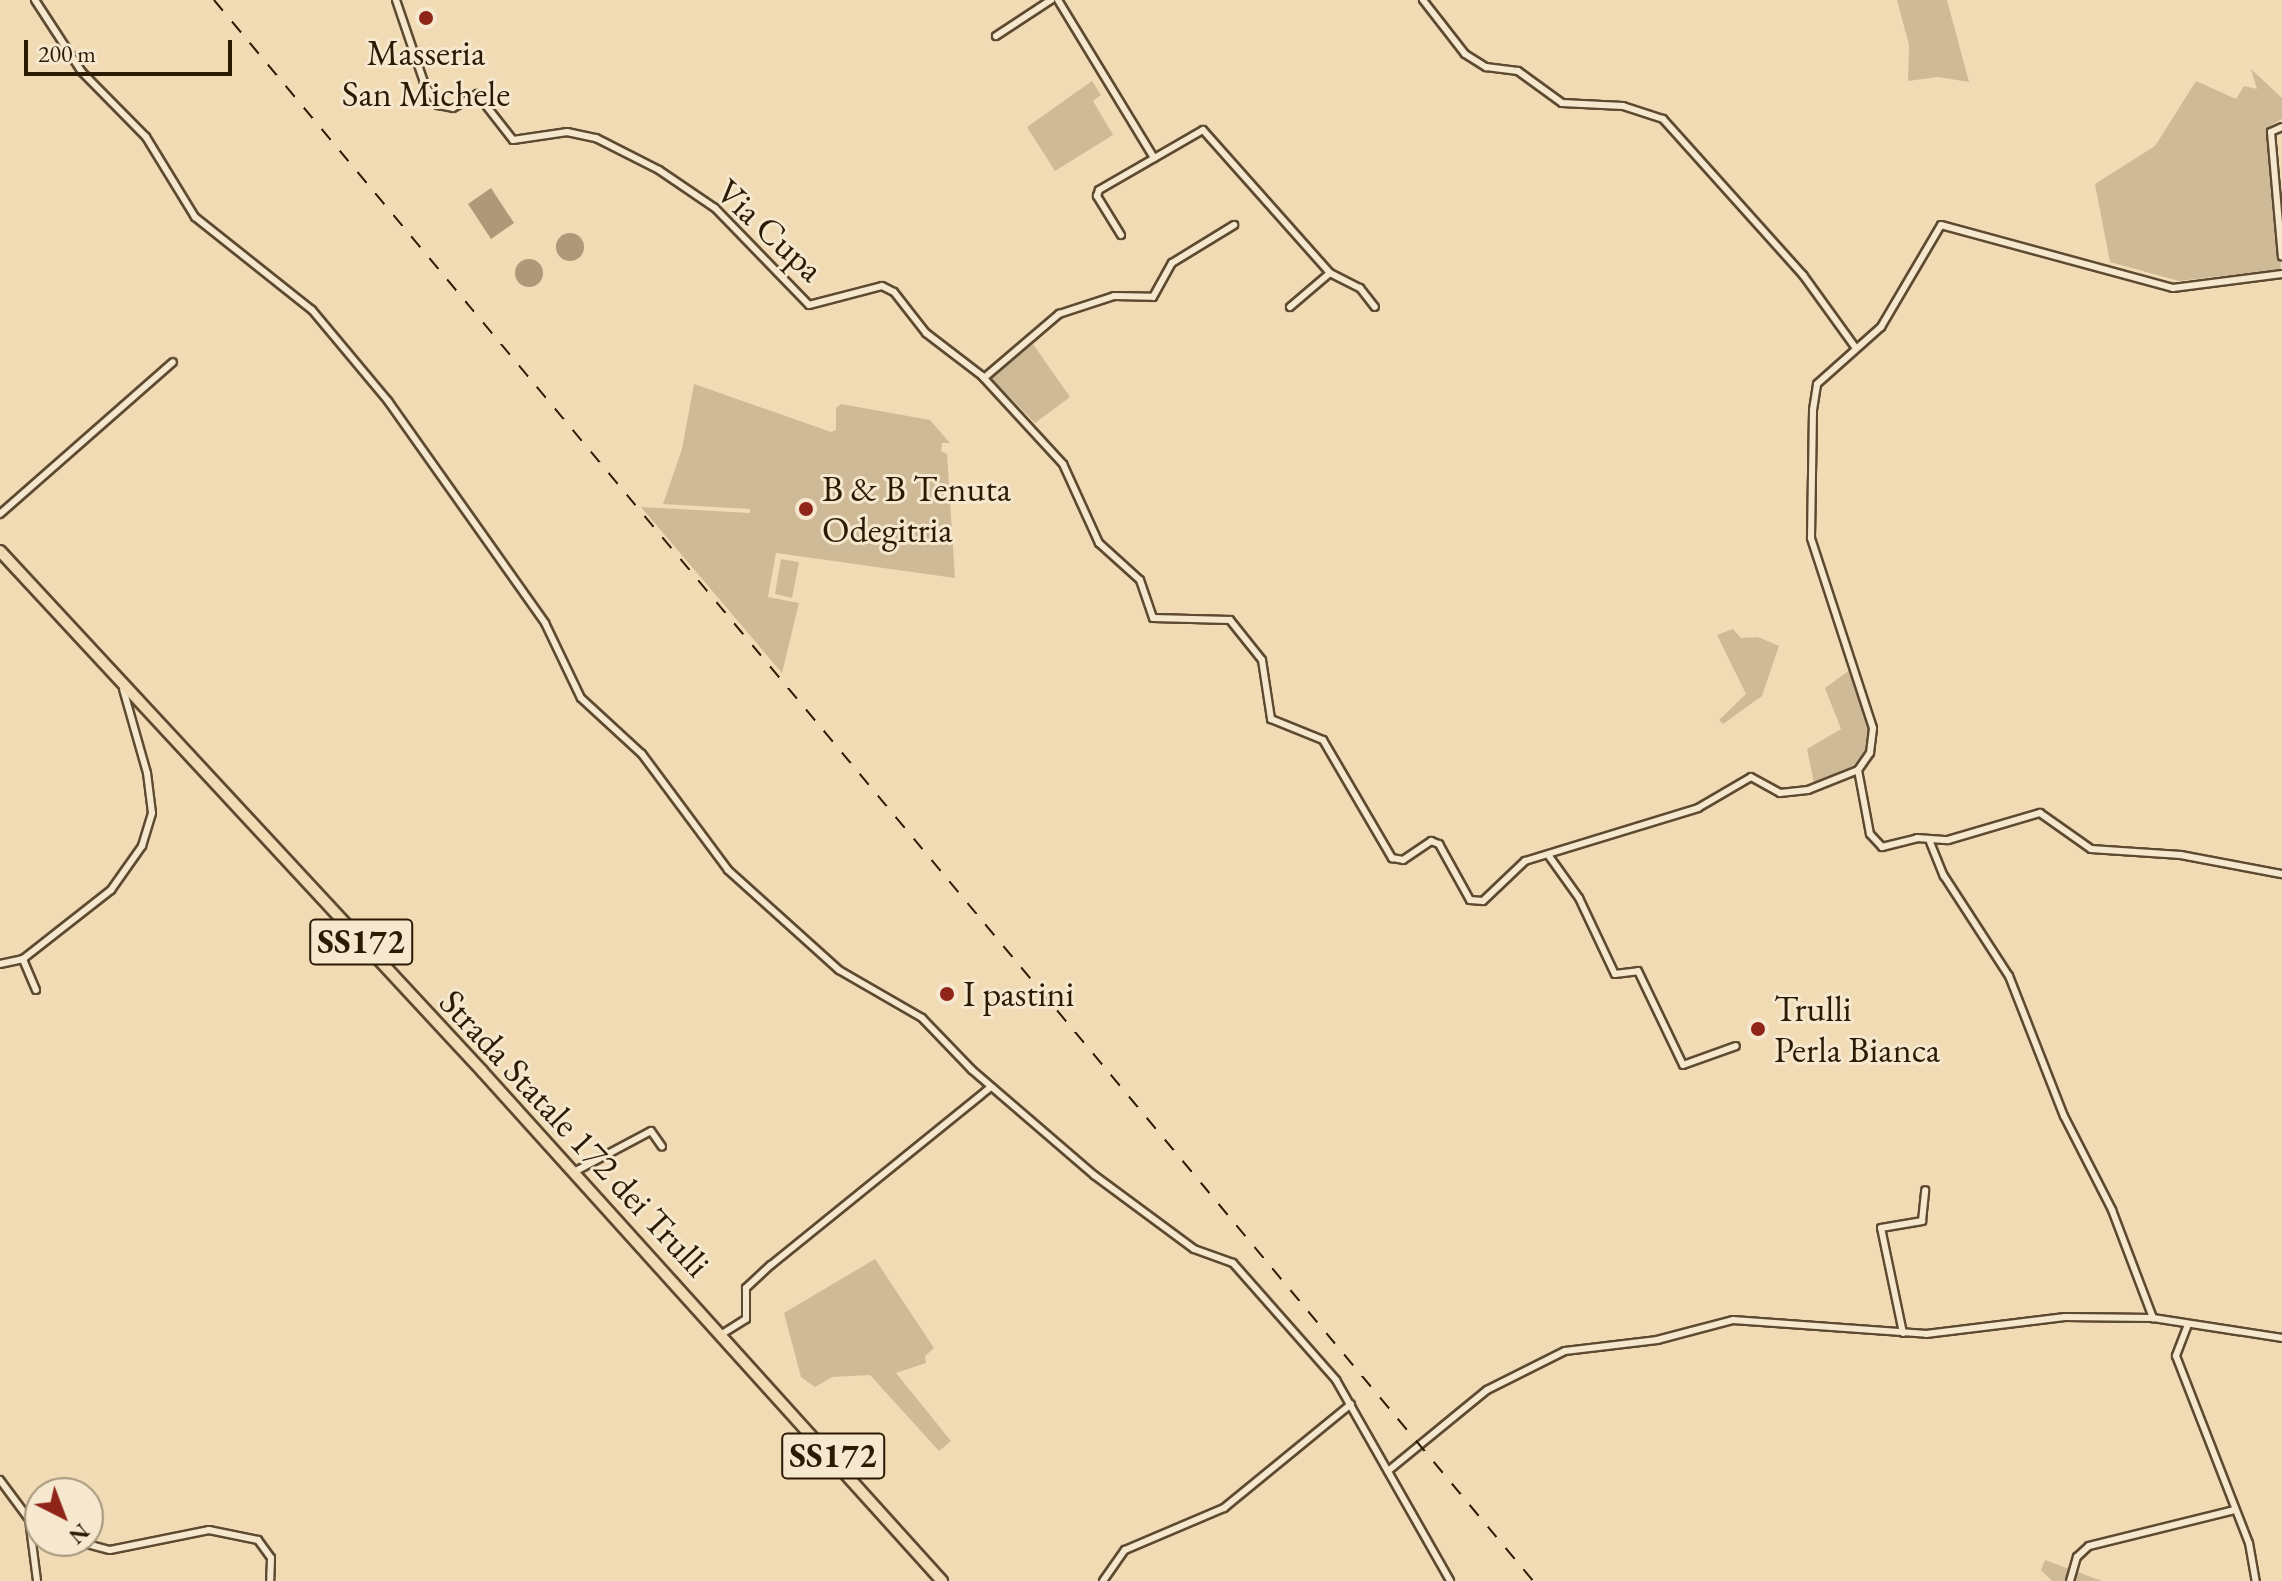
<!DOCTYPE html>
<style>
body{margin:0}
#map{position:relative;width:2282px;height:1581px;overflow:hidden;background:#f0dbb5;font-family:"EB Garamond",serif}
div>[style]{position:absolute}
.green>*{inset:0;background:#cfba97}
.water>*{inset:0;background:#ad9978}
.round{border-radius:50%}
.roads{filter:drop-shadow(2px 0 #5d4a30) drop-shadow(-2px 0 #5d4a30) drop-shadow(0 2px #5d4a30) drop-shadow(0 -2px #5d4a30)}
.minor>*{height:6px;margin:-3px;padding:0 3px;transform-origin:3px;border-radius:3px;background:#f5e8cf}
.primary>*{height:10px;margin:-5px;padding:0 5px;transform-origin:5px;border-radius:5px;background:#f0dbb5}
.rail>*{height:2px;margin-top:-1px;transform-origin:0;background:repeating-linear-gradient(90deg,#2c1a03 0 14px,transparent 0 28px)}
.dots>*{width:22px;height:22px;translate:-50% -50%;box-sizing:border-box;border:4px solid #f5e8cf;border-radius:50%}
span{translate:-50% -50%;white-space:nowrap;text-align:center;line-height:1.15;-webkit-text-stroke:6px #f5e8cf;paint-order:stroke}
.shield-label span{padding:2px 6px;background:#f5e8cf;border:2px solid;border-radius:6px;-webkit-text-stroke-width:0}
.shield-label{font-size:34px;color:#2c1a03;font-weight:700}
.poi-label{font-size:36px;color:#2c1a03}
.left{translate:0 -50%;text-align:left}
.street-label{font-size:36px;color:#2c1a03}
.north{position:absolute;left:24px;top:1477px;width:80px;height:80px;box-sizing:border-box;background:#f5e8cf;border:2px solid #a5967d;border-radius:50%;rotate:138deg;font-size:22px;font-weight:700;line-height:32px;text-align:center;color:#2c1a03}
.north::after{content:'';display:block;margin:auto;width:28px;height:36px;background:#8f2418;clip-path:polygon(50% 0,100% 100%,50% 72%,0 100%)}
.scale{position:absolute;left:24px;top:40px;width:208px;height:36px;box-sizing:border-box;border:4px solid #2c1a03;border-top:0;padding-left:10px;font-size:24px;line-height:28px;white-space:nowrap;color:#2c1a03;-webkit-text-stroke:6px #f5e8cf;paint-order:stroke}
</style>
<div id="map">
<div class="green">
<div style="clip-path:polygon(1897px 0,1947px 0,1969px 82px,1938px 77px,1908px 81px,1909px 45px)"></div>
<div style="clip-path:polygon(2251px 69px,2282px 98px,2282px 119px,2271px 125px,2281px 269px,2179px 281px,2110px 262px,2095px 184px,2155px 146px,2196px 81px,2236px 99px,2244px 86px,2257px 89px)"></div>
<div style="clip-path:polygon(1092px 81px,1101px 95px,1093px 101px,1113px 135px,1055px 171px,1027px 127px)"></div>
<div style="clip-path:polygon(1033px 344px,1070px 397px,1035px 423px,991px 378px)"></div>
<div style="clip-path:polygon(694px 384px,831px 432px,836px 430px,836px 408px,841px 404px,930px 420px,950px 443px,942px 443px,941px 451px,947px 454px,955px 578px,776px 553px,768px 597px,799px 603px,782px 673px,641px 507px,750px 513px,750px 509px,663px 504px,682px 449px)"></div>
<div style="clip-path:polygon(781px 559px,799px 562px,792px 598px,775px 594px)"></div>
<div style="clip-path:polygon(1733px 629px,1741px 638px,1758px 637px,1779px 646px,1762px 696px,1723px 724px,1719px 720px,1746px 694px,1717px 635px)"></div>
<div style="clip-path:polygon(1851px 669px,1871px 742px,1850px 770px,1814px 783px,1807px 749px,1841px 729px,1825px 688px)"></div>
<div style="clip-path:polygon(875px 1259px,934px 1348px,925px 1356px,926px 1363px,896px 1373px,951px 1441px,939px 1451px,870px 1375px,832px 1377px,815px 1387px,801px 1377px,784px 1313px)"></div>
<div style="clip-path:polygon(2045px 1560px,2102px 1581px,2052px 1581px,2041px 1570px)"></div>
</div>
<div class="water">
<div style="clip-path:polygon(491px 188px,514px 223px,491px 239px,468px 204px)"></div>
<div class="round" style="left:556px;top:233px;width:28px;height:28px"></div>
<div class="round" style="left:515px;top:259px;width:28px;height:28px"></div>
</div>
<div class="roads">
<div class="minor">
<div style="left:35px;top:0;width:86px;rotate:56.9deg"></div>
<div style="left:82px;top:72px;width:91px;rotate:45.4deg"></div>
<div style="left:146px;top:137px;width:94px;rotate:58.5deg"></div>
<div style="left:195px;top:217px;width:149px;rotate:38.5deg"></div>
<div style="left:312px;top:310px;width:119px;rotate:50.1deg"></div>
<div style="left:388px;top:401px;width:272px;rotate:54.7deg"></div>
<div style="left:545px;top:623px;width:83px;rotate:64.4deg"></div>
<div style="left:581px;top:698px;width:83px;rotate:42.6deg"></div>
<div style="left:642px;top:754px;width:144px;rotate:53.4deg"></div>
<div style="left:728px;top:870px;width:149px;rotate:42deg"></div>
<div style="left:839px;top:970px;width:96px;rotate:30deg"></div>
<div style="left:922px;top:1018px;width:72px;rotate:46.1deg"></div>
<div style="left:972px;top:1070px;width:161px;rotate:40.7deg"></div>
<div style="left:1094px;top:1175px;width:124px;rotate:36.5deg"></div>
<div style="left:1194px;top:1249px;width:41px;rotate:19.7deg"></div>
<div style="left:1233px;top:1263px;width:156px;rotate:48.6deg"></div>
<div style="left:1336px;top:1380px;width:231px;rotate:60.4deg"></div>
<div style="left:396px;top:0;width:90px;rotate:71.2deg"></div>
<div style="left:425px;top:85px;width:24px;rotate:57deg"></div>
<div style="left:438px;top:105px;width:15px;rotate:11deg"></div>
<div style="left:453px;top:108px;width:28px;rotate:-30deg"></div>
<div style="left:477px;top:94px;width:58px;rotate:52deg"></div>
<div style="left:513px;top:140px;width:55px;rotate:-8.4deg"></div>
<div style="left:567px;top:132px;width:30px;rotate:12deg"></div>
<div style="left:596px;top:138px;width:71px;rotate:26.9deg"></div>
<div style="left:659px;top:170px;width:68px;rotate:34.2deg"></div>
<div style="left:715px;top:208px;width:135px;rotate:45.9deg"></div>
<div style="left:809px;top:305px;width:75px;rotate:-14.6deg"></div>
<div style="left:882px;top:286px;width:13px;rotate:27deg"></div>
<div style="left:894px;top:292px;width:52px;rotate:52deg"></div>
<div style="left:926px;top:333px;width:71px;rotate:37.5deg"></div>
<div style="left:982px;top:376px;width:120px;rotate:47.4deg"></div>
<div style="left:1063px;top:464px;width:87px;rotate:65.5deg"></div>
<div style="left:1099px;top:543px;width:55px;rotate:42.1deg"></div>
<div style="left:1140px;top:580px;width:40px;rotate:71.1deg"></div>
<div style="left:1153px;top:618px;width:77px;rotate:1.5deg"></div>
<div style="left:1230px;top:620px;width:51px;rotate:51.3deg"></div>
<div style="left:1262px;top:660px;width:60px;rotate:81.3deg"></div>
<div style="left:1271px;top:719px;width:56px;rotate:22deg"></div>
<div style="left:1323px;top:740px;width:137px;rotate:59.7deg"></div>
<div style="left:1392px;top:858px;width:11px;rotate:10deg"></div>
<div style="left:1403px;top:860px;width:34px;rotate:-34deg"></div>
<div style="left:1431px;top:841px;width:9px;rotate:21deg"></div>
<div style="left:1439px;top:844px;width:64px;rotate:61deg"></div>
<div style="left:1470px;top:900px;width:13px;rotate:4deg"></div>
<div style="left:1483px;top:901px;width:58px;rotate:-43.6deg"></div>
<div style="left:1525px;top:861px;width:181px;rotate:-17deg"></div>
<div style="left:1698px;top:808px;width:61px;rotate:-30.3deg"></div>
<div style="left:1751px;top:777px;width:33px;rotate:29deg"></div>
<div style="left:1780px;top:793px;width:28px;rotate:-6deg"></div>
<div style="left:1808px;top:790px;width:54px;rotate:-21.8deg"></div>
<div style="left:1858px;top:770px;width:21px;rotate:-55deg"></div>
<div style="left:1870px;top:753px;width:25px;rotate:-83deg"></div>
<div style="left:1873px;top:728px;width:200px;rotate:-108.1deg"></div>
<div style="left:1811px;top:538px;width:128px;rotate:-89.1deg"></div>
<div style="left:1813px;top:410px;width:26px;rotate:-81deg"></div>
<div style="left:1817px;top:384px;width:86px;rotate:-41.7deg"></div>
<div style="left:1881px;top:327px;width:118px;rotate:-59.5deg"></div>
<div style="left:1941px;top:225px;width:240px;rotate:15.2deg"></div>
<div style="left:2173px;top:288px;width:110px;rotate:-7.3deg"></div>
<div style="left:1058px;top:0;width:185px;rotate:58.7deg"></div>
<div style="left:1423px;top:0;width:68px;rotate:52.1deg"></div>
<div style="left:1465px;top:54px;width:25px;rotate:32deg"></div>
<div style="left:1486px;top:67px;width:32px;rotate:7deg"></div>
<div style="left:1518px;top:71px;width:54px;rotate:36deg"></div>
<div style="left:1562px;top:103px;width:61px;rotate:2.8deg"></div>
<div style="left:1623px;top:106px;width:42px;rotate:18deg"></div>
<div style="left:1663px;top:119px;width:210px;rotate:48.1deg"></div>
<div style="left:1803px;top:275px;width:89px;rotate:54.2deg"></div>
<div style="left:996px;top:36px;width:66px;rotate:-33.2deg"></div>
<div style="left:2282px;top:127px;width:12px;rotate:156deg"></div>
<div style="left:2271px;top:132px;width:125px;rotate:85deg"></div>
<div style="left:1121px;top:235px;width:46px;rotate:-121.6deg"></div>
<div style="left:1097px;top:196px;width:6px;rotate:-72deg"></div>
<div style="left:1099px;top:190px;width:120px;rotate:-30deg"></div>
<div style="left:1203px;top:130px;width:191px;rotate:48.4deg"></div>
<div style="left:1330px;top:273px;width:34px;rotate:27deg"></div>
<div style="left:1360px;top:288px;width:24px;rotate:52deg"></div>
<div style="left:1290px;top:307px;width:52px;rotate:-40.4deg"></div>
<div style="left:984px;top:378px;width:99px;rotate:-40.5deg"></div>
<div style="left:1059px;top:314px;width:58px;rotate:-18.1deg"></div>
<div style="left:1114px;top:296px;width:39px;rotate:1deg"></div>
<div style="left:1153px;top:297px;width:39px;rotate:-61deg"></div>
<div style="left:1172px;top:263px;width:73px;rotate:-31.5deg"></div>
<div style="left:0;top:514px;width:230px;rotate:-41.3deg"></div>
<div style="left:1858px;top:770px;width:65px;rotate:79.4deg"></div>
<div style="left:1870px;top:834px;width:18px;rotate:47deg"></div>
<div style="left:1882px;top:847px;width:36px;rotate:-14deg"></div>
<div style="left:1917px;top:838px;width:31px;rotate:4deg"></div>
<div style="left:1948px;top:840px;width:96px;rotate:-16.4deg"></div>
<div style="left:2040px;top:813px;width:62px;rotate:35.2deg"></div>
<div style="left:2091px;top:849px;width:90px;rotate:3.8deg"></div>
<div style="left:2181px;top:855px;width:103px;rotate:10.7deg"></div>
<div style="left:1930px;top:842px;width:37px;rotate:68deg"></div>
<div style="left:1944px;top:876px;width:119px;rotate:57deg"></div>
<div style="left:2009px;top:976px;width:150px;rotate:68.6deg"></div>
<div style="left:2064px;top:1116px;width:106px;rotate:62.9deg"></div>
<div style="left:2112px;top:1210px;width:116px;rotate:69.2deg"></div>
<div style="left:1549px;top:856px;width:52px;rotate:54.5deg"></div>
<div style="left:1579px;top:898px;width:84px;rotate:64.7deg"></div>
<div style="left:1615px;top:974px;width:23px;rotate:-7deg"></div>
<div style="left:1638px;top:971px;width:104px;rotate:64.4deg"></div>
<div style="left:1683px;top:1065px;width:56px;rotate:-19.7deg"></div>
<div style="left:0;top:964px;width:24px;rotate:-12deg"></div>
<div style="left:36px;top:990px;width:34px;rotate:-113deg"></div>
<div style="left:23px;top:959px;width:112px;rotate:-38.1deg"></div>
<div style="left:111px;top:890px;width:54px;rotate:-54.8deg"></div>
<div style="left:142px;top:846px;width:34px;rotate:-73deg"></div>
<div style="left:152px;top:813px;width:40px;rotate:-97.1deg"></div>
<div style="left:147px;top:773px;width:87px;rotate:-105.9deg"></div>
<div style="left:574px;top:1172px;width:87px;rotate:-28deg"></div>
<div style="left:651px;top:1131px;width:19px;rotate:55deg"></div>
<div style="left:2187px;top:1327px;width:31px;rotate:111deg"></div>
<div style="left:2176px;top:1356px;width:201px;rotate:68.7deg"></div>
<div style="left:2249px;top:1543px;width:39px;rotate:80deg"></div>
<div style="left:1903px;top:1333px;width:107px;rotate:-101.8deg"></div>
<div style="left:1881px;top:1228px;width:42px;rotate:-9.7deg"></div>
<div style="left:1922px;top:1221px;width:31px;rotate:-84deg"></div>
<div style="left:722px;top:1334px;width:28px;rotate:-32deg"></div>
<div style="left:746px;top:1319px;width:31px;rotate:-90deg"></div>
<div style="left:746px;top:1288px;width:34px;rotate:-43deg"></div>
<div style="left:771px;top:1265px;width:283px;rotate:-39deg"></div>
<div style="left:1388px;top:1471px;width:128px;rotate:-39.3deg"></div>
<div style="left:1487px;top:1390px;width:87px;rotate:-26.6deg"></div>
<div style="left:1565px;top:1351px;width:93px;rotate:-6.8deg"></div>
<div style="left:1657px;top:1340px;width:79px;rotate:-14.7deg"></div>
<div style="left:1733px;top:1320px;width:194px;rotate:4.1deg"></div>
<div style="left:1926px;top:1334px;width:140px;rotate:-7deg"></div>
<div style="left:2065px;top:1317px;width:88px;rotate:0.7deg"></div>
<div style="left:2153px;top:1318px;width:131px;rotate:8.8deg"></div>
<div style="left:0;top:1480px;width:49px;rotate:53.4deg"></div>
<div style="left:29px;top:1519px;width:63px;rotate:82.6deg"></div>
<div style="left:76px;top:1541px;width:35px;rotate:15deg"></div>
<div style="left:110px;top:1550px;width:101px;rotate:-11.4deg"></div>
<div style="left:209px;top:1530px;width:50px;rotate:11.5deg"></div>
<div style="left:258px;top:1540px;width:22px;rotate:54deg"></div>
<div style="left:271px;top:1558px;width:23px;rotate:92deg"></div>
<div style="left:1103px;top:1581px;width:38px;rotate:-55deg"></div>
<div style="left:1125px;top:1550px;width:108px;rotate:-23deg"></div>
<div style="left:1224px;top:1508px;width:164px;rotate:-39.3deg"></div>
<div style="left:2070px;top:1581px;width:25px;rotate:-74deg"></div>
<div style="left:2077px;top:1557px;width:16px;rotate:-43deg"></div>
<div style="left:2089px;top:1546px;width:150px;rotate:-13.9deg"></div>
</div>
<div class="primary">
<div style="left:0;top:551px;width:709px;rotate:47.17deg"></div>
<div style="left:482px;top:1071px;width:687px;rotate:47.95deg"></div>
</div>
</div>
<div class="rail">
<div style="left:214px;top:0;width:2059px;rotate:50.16deg"></div>
</div>
<div class="dots">
<div style="left:426px;top:18px;background:#8f2418"></div>
<div style="left:806px;top:509px;background:#8f2418"></div>
<div style="left:947px;top:994px;background:#8f2418"></div>
<div style="left:1758px;top:1029px;background:#8f2418"></div>
</div>
<div class="shield-label">
<span style="left:361px;top:942px">SS172</span>
<span style="left:833px;top:1456px">SS172</span>
</div>
<div class="poi-label">
<span style="left:426px;top:73px">Masseria<br>San Michele</span>
<span class="left" style="left:822px;top:509px">B &amp; B Tenuta<br>Odegitria</span>
<span class="left" style="left:963px;top:994px">I pastini</span>
<span class="left" style="left:1774px;top:1029px">Trulli<br>Perla Bianca</span>
</div>
<div class="street-label">
<span style="left:770px;top:230px;rotate:43deg">Via Cupa</span>
<span style="left:575px;top:1133px;rotate:47deg">Strada Statale 172 dei Trulli</span>
</div>
<div class="north">N</div>
<div class="scale">200 m</div>
</div>
